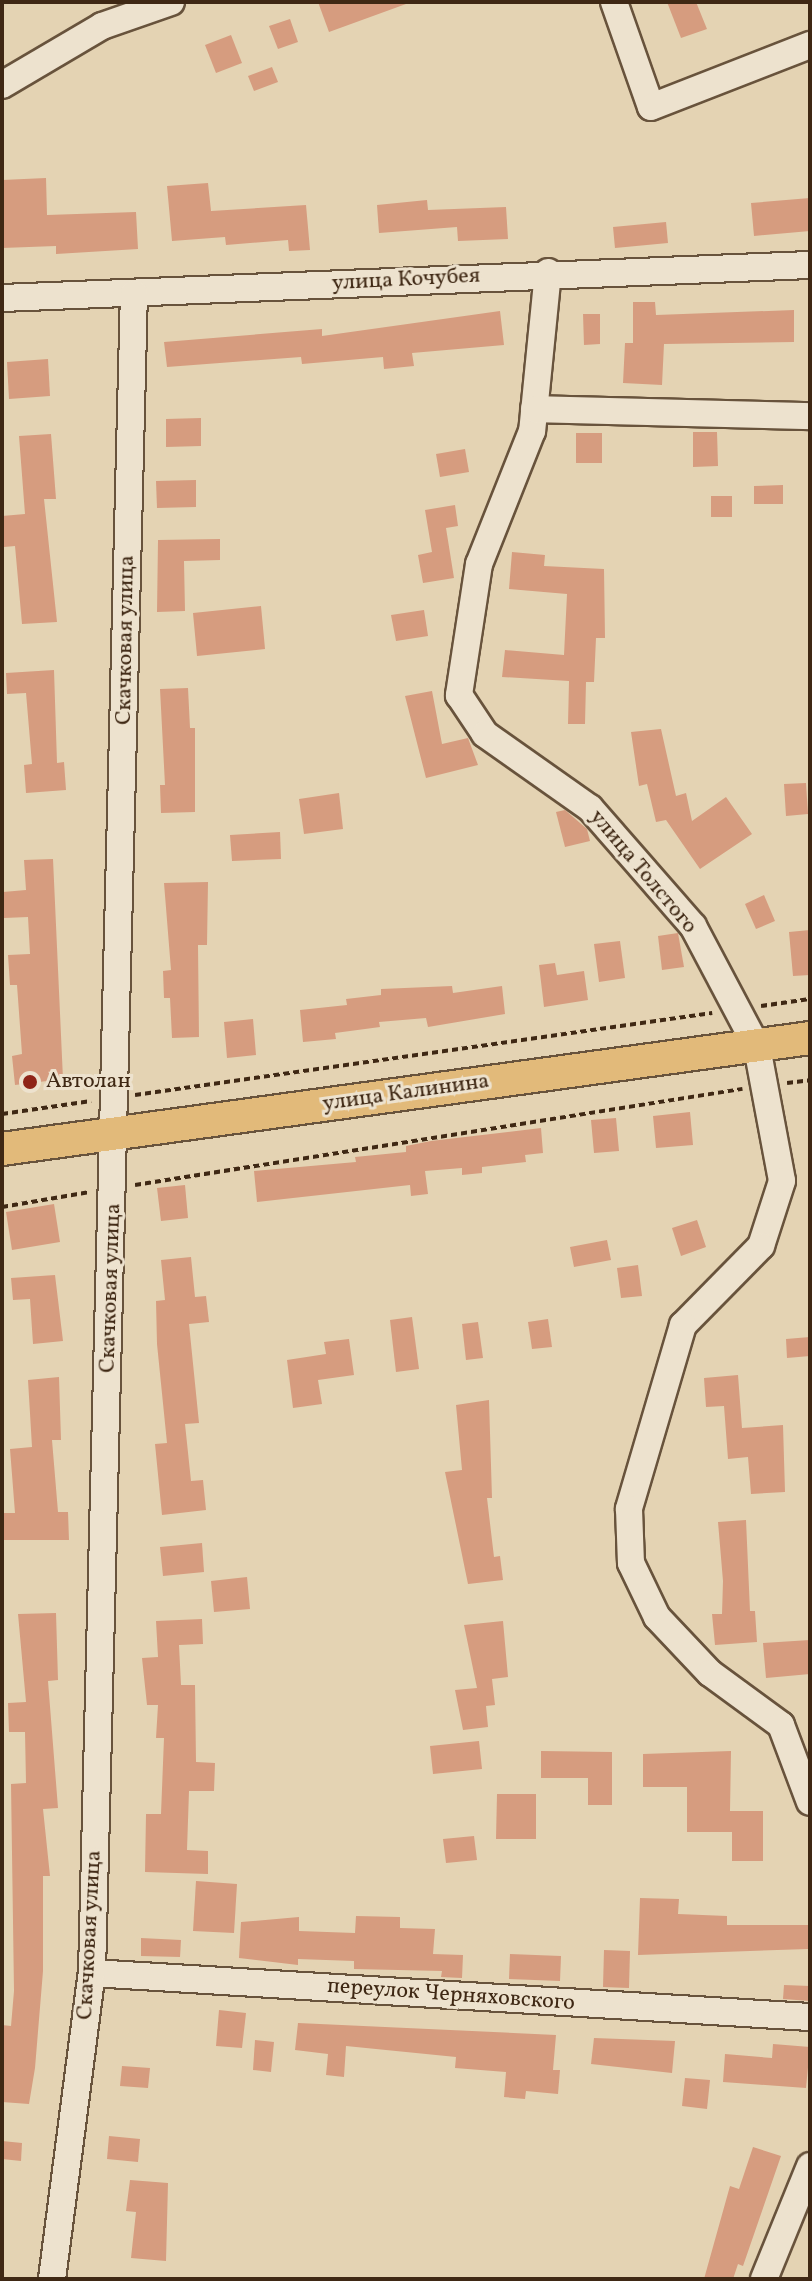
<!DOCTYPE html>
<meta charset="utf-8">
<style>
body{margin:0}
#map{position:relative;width:812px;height:2281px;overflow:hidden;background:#e4d3b3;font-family:Vollkorn,serif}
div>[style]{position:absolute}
.building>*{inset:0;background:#d69c7f}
.path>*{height:4px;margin-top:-2px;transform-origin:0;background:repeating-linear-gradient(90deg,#3f2814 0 6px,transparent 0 10px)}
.roads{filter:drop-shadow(2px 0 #68533c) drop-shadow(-2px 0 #68533c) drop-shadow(0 2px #68533c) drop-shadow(0 -2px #68533c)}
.minor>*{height:26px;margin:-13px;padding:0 13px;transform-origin:13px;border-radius:13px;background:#ede2ce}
.major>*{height:32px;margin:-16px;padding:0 16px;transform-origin:16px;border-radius:16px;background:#e2ba7a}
.dots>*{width:22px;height:22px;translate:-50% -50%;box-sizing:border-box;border:4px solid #ede2ce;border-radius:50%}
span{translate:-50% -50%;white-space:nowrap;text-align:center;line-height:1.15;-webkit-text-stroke:6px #ede2ce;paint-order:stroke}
.street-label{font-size:22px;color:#3f2814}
.poi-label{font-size:22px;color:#3f2814}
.left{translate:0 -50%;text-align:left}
.frame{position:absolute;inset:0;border:4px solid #3f2814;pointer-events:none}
</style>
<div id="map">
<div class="building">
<div style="clip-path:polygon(318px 2px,405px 2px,406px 4px,329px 32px)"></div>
<div style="clip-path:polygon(667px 2px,696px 2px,707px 29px,681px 38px)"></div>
<div style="clip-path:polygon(290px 19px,298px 42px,278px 49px,269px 26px)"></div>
<div style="clip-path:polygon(231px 35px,242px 63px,216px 73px,205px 45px)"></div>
<div style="clip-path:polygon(272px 67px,278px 82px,254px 91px,248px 76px)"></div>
<div style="clip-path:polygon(46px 178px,47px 215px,136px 212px,138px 249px,56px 254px,56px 246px,2px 248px,2px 180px)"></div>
<div style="clip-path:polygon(208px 183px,211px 211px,306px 205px,310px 250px,289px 251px,288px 240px,226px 245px,225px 237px,172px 241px,167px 186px)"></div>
<div style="clip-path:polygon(810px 198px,810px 231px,754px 236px,751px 203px)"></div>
<div style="clip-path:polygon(427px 200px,428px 210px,506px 207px,508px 239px,458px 241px,457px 227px,379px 233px,377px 205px)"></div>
<div style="clip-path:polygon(666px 222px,668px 243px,615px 248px,613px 227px)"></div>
<div style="clip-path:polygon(633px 302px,655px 302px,656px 315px,794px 310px,794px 342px,664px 344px,662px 385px,623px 383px,625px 343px,633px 343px)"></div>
<div style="clip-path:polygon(500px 311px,504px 345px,412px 353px,414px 366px,384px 369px,383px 357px,302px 364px,301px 357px,167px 367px,164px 342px,322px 329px,322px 336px)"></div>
<div style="clip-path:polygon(583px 314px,600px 314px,600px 344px,584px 345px)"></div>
<div style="clip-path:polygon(48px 359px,50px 396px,9px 399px,7px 362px)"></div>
<div style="clip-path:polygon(201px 418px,201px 446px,166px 447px,166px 419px)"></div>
<div style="clip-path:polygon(693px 432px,717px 432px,718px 466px,693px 467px)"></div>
<div style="clip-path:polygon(576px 433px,602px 433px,602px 463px,576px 463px)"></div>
<div style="clip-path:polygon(51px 434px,56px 499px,44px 499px,57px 622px,22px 624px,15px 546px,4px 547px,2px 516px,25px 514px,19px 436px)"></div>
<div style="clip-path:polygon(465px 449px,469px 472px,440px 477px,436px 454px)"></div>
<div style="clip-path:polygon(196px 480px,196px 507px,157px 508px,156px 481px)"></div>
<div style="clip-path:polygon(783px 485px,783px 504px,754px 504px,754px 486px)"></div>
<div style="clip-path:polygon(711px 496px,732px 496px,732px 517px,711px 517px)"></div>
<div style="clip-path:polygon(455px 505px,458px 526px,446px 528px,454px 578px,423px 583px,418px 555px,432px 552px,425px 510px)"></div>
<div style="clip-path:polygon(220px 539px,220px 560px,184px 561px,185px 611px,157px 612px,158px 540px)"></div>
<div style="clip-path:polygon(512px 552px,545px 555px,544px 566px,604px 569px,605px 638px,596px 638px,594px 682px,586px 682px,585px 724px,568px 724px,569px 681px,502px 677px,505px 650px,564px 655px,567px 594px,509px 589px)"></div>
<div style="clip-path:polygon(261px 606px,265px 649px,197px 656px,193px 613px)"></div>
<div style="clip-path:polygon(424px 610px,428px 636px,396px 641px,391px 615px)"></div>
<div style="clip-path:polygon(54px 670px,57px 763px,64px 762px,66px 790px,26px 793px,24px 765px,32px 764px,26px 693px,7px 694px,6px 673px)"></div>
<div style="clip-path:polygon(188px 688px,190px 728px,195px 728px,195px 812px,161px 813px,160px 785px,165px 785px,160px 689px)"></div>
<div style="clip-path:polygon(432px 691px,442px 744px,468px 738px,478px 765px,426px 778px,405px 696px)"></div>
<div style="clip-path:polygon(661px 729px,676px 796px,686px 793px,692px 821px,726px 797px,752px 834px,700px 869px,666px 820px,656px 822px,647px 784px,639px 786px,631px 732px)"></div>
<div style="clip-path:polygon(806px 783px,808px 814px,786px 816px,784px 784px)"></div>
<div style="clip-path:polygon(339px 793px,343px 829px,304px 834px,299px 799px)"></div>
<div style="clip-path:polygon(565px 810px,587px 829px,590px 841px,565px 847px,556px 812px)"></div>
<div style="clip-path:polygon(280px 832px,281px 859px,232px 861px,230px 835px)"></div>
<div style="clip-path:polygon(53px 859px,63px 1079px,15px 1085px,12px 1056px,22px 1054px,17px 985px,10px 985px,8px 955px,30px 954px,28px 917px,4px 918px,3px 892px,26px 890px,24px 860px)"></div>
<div style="clip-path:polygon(208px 882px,207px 945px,198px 945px,199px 1037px,172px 1038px,170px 998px,164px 998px,163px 971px,171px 970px,164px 883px)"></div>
<div style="clip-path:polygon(764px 895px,775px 921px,756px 929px,745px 904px)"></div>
<div style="clip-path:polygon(810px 930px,810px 975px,793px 976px,789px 932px)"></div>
<div style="clip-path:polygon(678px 933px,684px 967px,662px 970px,658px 936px)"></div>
<div style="clip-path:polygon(620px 941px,625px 978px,599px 982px,594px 944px)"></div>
<div style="clip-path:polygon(555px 963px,557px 975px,584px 971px,588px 1000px,544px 1007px,539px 965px)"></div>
<div style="clip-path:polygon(452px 986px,453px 993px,502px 986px,505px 1014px,428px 1027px,426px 1018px,379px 1022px,380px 1027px,335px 1033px,336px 1039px,303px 1042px,300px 1010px,347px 1005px,346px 999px,381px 995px,381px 989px)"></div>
<div style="clip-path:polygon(253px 1019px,256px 1055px,227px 1058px,224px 1022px)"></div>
<div style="clip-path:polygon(690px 1112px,693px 1145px,656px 1148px,653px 1116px)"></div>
<div style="clip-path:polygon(616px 1118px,619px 1151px,594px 1153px,591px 1120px)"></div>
<div style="clip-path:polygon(541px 1128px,543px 1153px,525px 1155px,526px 1162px,482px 1167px,482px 1173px,462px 1175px,462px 1168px,425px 1171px,428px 1194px,411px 1196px,410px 1185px,257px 1202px,254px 1171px,356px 1162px,355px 1157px,406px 1152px,406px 1146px,431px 1141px)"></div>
<div style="clip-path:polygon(185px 1185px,188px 1218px,161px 1221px,157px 1188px)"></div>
<div style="clip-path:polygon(54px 1204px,60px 1242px,12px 1250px,6px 1212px)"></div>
<div style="clip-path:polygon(697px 1220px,706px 1247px,681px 1256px,672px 1228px)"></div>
<div style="clip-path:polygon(607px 1240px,611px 1260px,574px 1267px,570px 1247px)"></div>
<div style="clip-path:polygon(191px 1257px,195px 1297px,206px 1296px,209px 1322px,189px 1324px,199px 1423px,185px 1424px,191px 1481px,203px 1480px,206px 1510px,162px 1515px,155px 1444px,167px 1443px,157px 1344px,156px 1301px,165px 1300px,161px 1260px)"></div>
<div style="clip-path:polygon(638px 1265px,642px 1296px,621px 1298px,617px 1268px)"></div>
<div style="clip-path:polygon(55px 1275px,63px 1341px,33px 1344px,30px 1299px,13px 1300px,11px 1278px)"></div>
<div style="clip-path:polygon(412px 1317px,419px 1369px,396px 1372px,390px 1320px)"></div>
<div style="clip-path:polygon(548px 1319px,552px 1347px,532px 1349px,528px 1322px)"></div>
<div style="clip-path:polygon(478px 1322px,483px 1358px,466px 1360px,462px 1324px)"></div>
<div style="clip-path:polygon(810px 1337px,810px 1356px,787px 1358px,786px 1339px)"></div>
<div style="clip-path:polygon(349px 1339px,354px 1375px,318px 1380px,322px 1404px,293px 1408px,287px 1360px,326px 1354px,324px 1342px)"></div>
<div style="clip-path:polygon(738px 1375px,742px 1428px,783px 1425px,785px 1492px,751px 1494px,748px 1457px,728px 1459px,724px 1406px,706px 1407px,704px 1378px)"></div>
<div style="clip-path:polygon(59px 1377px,61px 1440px,52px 1440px,58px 1512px,68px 1512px,69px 1540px,2px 1540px,2px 1513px,15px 1513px,10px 1449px,32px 1447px,28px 1380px)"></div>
<div style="clip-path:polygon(489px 1400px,492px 1498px,487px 1498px,494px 1557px,500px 1556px,503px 1580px,468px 1584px,445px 1472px,462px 1470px,456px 1405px)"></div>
<div style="clip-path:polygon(746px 1520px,750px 1611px,755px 1611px,757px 1642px,715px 1645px,712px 1614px,722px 1614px,723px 1581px,718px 1522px)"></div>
<div style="clip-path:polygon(202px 1543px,204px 1572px,163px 1576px,160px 1547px)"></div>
<div style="clip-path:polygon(247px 1577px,250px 1609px,214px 1612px,211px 1581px)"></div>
<div style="clip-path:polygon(56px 1613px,58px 1680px,48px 1681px,58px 1808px,43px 1809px,50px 1876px,43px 1876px,43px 1971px,35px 2068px,29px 2104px,2px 2102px,2px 2025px,11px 2026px,14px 1991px,11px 1784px,26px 1783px,25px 1732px,9px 1732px,8px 1703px,26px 1702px,18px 1614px)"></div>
<div style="clip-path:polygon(202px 1619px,203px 1644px,179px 1645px,181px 1685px,195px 1685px,196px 1762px,215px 1763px,214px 1791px,189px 1791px,187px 1850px,208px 1851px,208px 1874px,145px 1872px,146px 1814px,161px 1814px,164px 1738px,156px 1738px,158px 1705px,147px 1705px,142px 1658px,158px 1657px,156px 1621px)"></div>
<div style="clip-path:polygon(503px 1621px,508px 1677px,492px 1679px,495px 1705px,486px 1706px,488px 1727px,463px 1730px,455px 1690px,477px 1688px,464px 1625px)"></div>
<div style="clip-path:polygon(810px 1640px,810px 1674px,766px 1678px,763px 1643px)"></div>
<div style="clip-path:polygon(479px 1741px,482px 1769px,433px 1774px,430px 1746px)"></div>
<div style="clip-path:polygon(541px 1751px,612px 1752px,612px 1805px,588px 1805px,588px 1778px,541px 1778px)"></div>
<div style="clip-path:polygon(731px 1751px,730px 1811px,763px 1811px,763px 1861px,732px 1861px,732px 1832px,687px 1832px,687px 1787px,643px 1787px,643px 1754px)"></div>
<div style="clip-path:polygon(497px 1794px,536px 1794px,536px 1839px,496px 1839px)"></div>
<div style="clip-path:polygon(474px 1836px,477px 1860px,446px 1863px,443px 1839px)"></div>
<div style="clip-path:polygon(196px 1881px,237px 1884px,234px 1933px,193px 1931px)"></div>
<div style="clip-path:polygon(640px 1898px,679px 1899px,678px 1914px,727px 1916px,727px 1925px,808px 1925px,808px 1949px,638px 1955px)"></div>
<div style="clip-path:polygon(356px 1916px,400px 1917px,400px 1928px,435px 1929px,433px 1954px,463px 1955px,462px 1978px,441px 1977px,442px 1971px,354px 1969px,354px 1961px,298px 1959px,298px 1965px,239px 1958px,241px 1922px,299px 1917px,299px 1931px,355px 1933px)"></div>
<div style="clip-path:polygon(141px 1938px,181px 1940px,180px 1957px,141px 1956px)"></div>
<div style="clip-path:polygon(604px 1950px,630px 1951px,629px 1988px,603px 1987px)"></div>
<div style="clip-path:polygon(510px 1954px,561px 1956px,560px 1981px,509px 1979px)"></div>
<div style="clip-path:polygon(784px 1985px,810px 1986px,810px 2001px,783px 1999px)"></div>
<div style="clip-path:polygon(219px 2010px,246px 2013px,242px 2048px,216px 2046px)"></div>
<div style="clip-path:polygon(298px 2023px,556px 2035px,553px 2070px,560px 2070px,558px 2094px,526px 2091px,525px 2099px,504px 2097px,506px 2072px,455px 2068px,456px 2057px,346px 2046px,344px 2077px,326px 2075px,328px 2054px,295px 2050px)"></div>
<div style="clip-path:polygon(594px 2038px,675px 2041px,672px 2073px,591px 2064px)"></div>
<div style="clip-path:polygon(255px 2040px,274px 2042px,271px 2072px,253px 2070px)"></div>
<div style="clip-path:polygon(773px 2044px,810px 2047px,806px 2088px,723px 2082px,725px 2054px,772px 2058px)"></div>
<div style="clip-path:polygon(122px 2066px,150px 2068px,148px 2088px,120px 2086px)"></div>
<div style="clip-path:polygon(685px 2078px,710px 2080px,707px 2109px,682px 2106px)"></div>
<div style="clip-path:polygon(109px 2136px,140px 2139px,138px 2162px,107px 2159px)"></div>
<div style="clip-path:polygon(2px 2141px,22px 2143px,21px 2161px,2px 2159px)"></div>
<div style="clip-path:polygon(753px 2147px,781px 2156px,743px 2266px,738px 2264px,733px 2279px,704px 2279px,730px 2186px,739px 2189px)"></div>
<div style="clip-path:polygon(130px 2180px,168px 2183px,166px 2261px,131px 2258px,136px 2212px,126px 2211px)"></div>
</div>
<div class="path">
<div style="left:761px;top:1006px;width:49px;rotate:-8.1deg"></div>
<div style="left:787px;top:1083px;width:23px;rotate:-7deg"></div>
<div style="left:135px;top:1095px;width:583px;rotate:-8.09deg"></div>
<div style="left:2px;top:1114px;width:90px;rotate:-8.3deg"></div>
<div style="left:135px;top:1185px;width:615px;rotate:-8.99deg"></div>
<div style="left:2px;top:1207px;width:89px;rotate:-9.7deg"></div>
</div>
<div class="roads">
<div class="minor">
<div style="left:614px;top:2px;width:111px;rotate:70.6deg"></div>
<div style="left:651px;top:107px;width:171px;rotate:-21.3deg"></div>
<div style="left:2px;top:85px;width:116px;rotate:-30.5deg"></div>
<div style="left:102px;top:26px;width:73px;rotate:-19.2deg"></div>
<div style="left:548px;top:272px;width:160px;rotate:95.7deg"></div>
<div style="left:532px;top:431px;width:143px;rotate:111.7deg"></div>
<div style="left:479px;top:564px;width:133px;rotate:98.7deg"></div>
<div style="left:459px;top:695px;width:47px;rotate:56.3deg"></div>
<div style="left:485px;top:734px;width:128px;rotate:35.2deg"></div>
<div style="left:590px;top:808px;width:157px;rotate:48.9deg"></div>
<div style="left:693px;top:926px;width:137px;rotate:62.1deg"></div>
<div style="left:757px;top:1047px;width:136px;rotate:79.4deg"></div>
<div style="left:782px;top:1181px;width:68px;rotate:107.9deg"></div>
<div style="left:761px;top:1246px;width:111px;rotate:134.6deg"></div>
<div style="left:683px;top:1325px;width:192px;rotate:106.4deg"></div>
<div style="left:629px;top:1509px;width:54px;rotate:87.9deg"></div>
<div style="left:631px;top:1563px;width:60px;rotate:64.3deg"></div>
<div style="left:657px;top:1617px;width:77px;rotate:46.6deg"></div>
<div style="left:710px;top:1673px;width:88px;rotate:36.2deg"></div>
<div style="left:781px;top:1725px;width:82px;rotate:69.4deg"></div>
<div style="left:2px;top:298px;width:809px;rotate:-2.34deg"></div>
<div style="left:534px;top:409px;width:276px;rotate:1.5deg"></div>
<div style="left:92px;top:1973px;width:719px;rotate:3.51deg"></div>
<div style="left:52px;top:2279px;width:309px;rotate:-82.6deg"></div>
<div style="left:92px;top:1973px;width:1680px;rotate:-88.57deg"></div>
<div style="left:764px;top:2279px;width:122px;rotate:-67.8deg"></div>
</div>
<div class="major">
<div style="left:2px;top:1149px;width:816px;rotate:-7.82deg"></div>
</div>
</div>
<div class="dots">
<div style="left:30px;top:1082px;background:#8f2418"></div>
</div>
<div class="street-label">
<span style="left:406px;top:280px;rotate:-3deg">улица Кочубея</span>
<span style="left:126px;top:640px;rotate:-89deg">Скачковая улица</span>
<span style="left:643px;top:872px;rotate:50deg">улица Толстого</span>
<span style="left:406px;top:1093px;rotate:-8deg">улица Калинина</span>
<span style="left:111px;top:1288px;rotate:-88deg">Скачковая улица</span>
<span style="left:90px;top:1935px;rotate:-87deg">Скачковая улица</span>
<span style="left:451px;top:1995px;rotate:4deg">переулок Черняховского</span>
</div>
<div class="poi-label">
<span class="left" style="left:46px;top:1082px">Автолан</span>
</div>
<div class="frame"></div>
</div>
